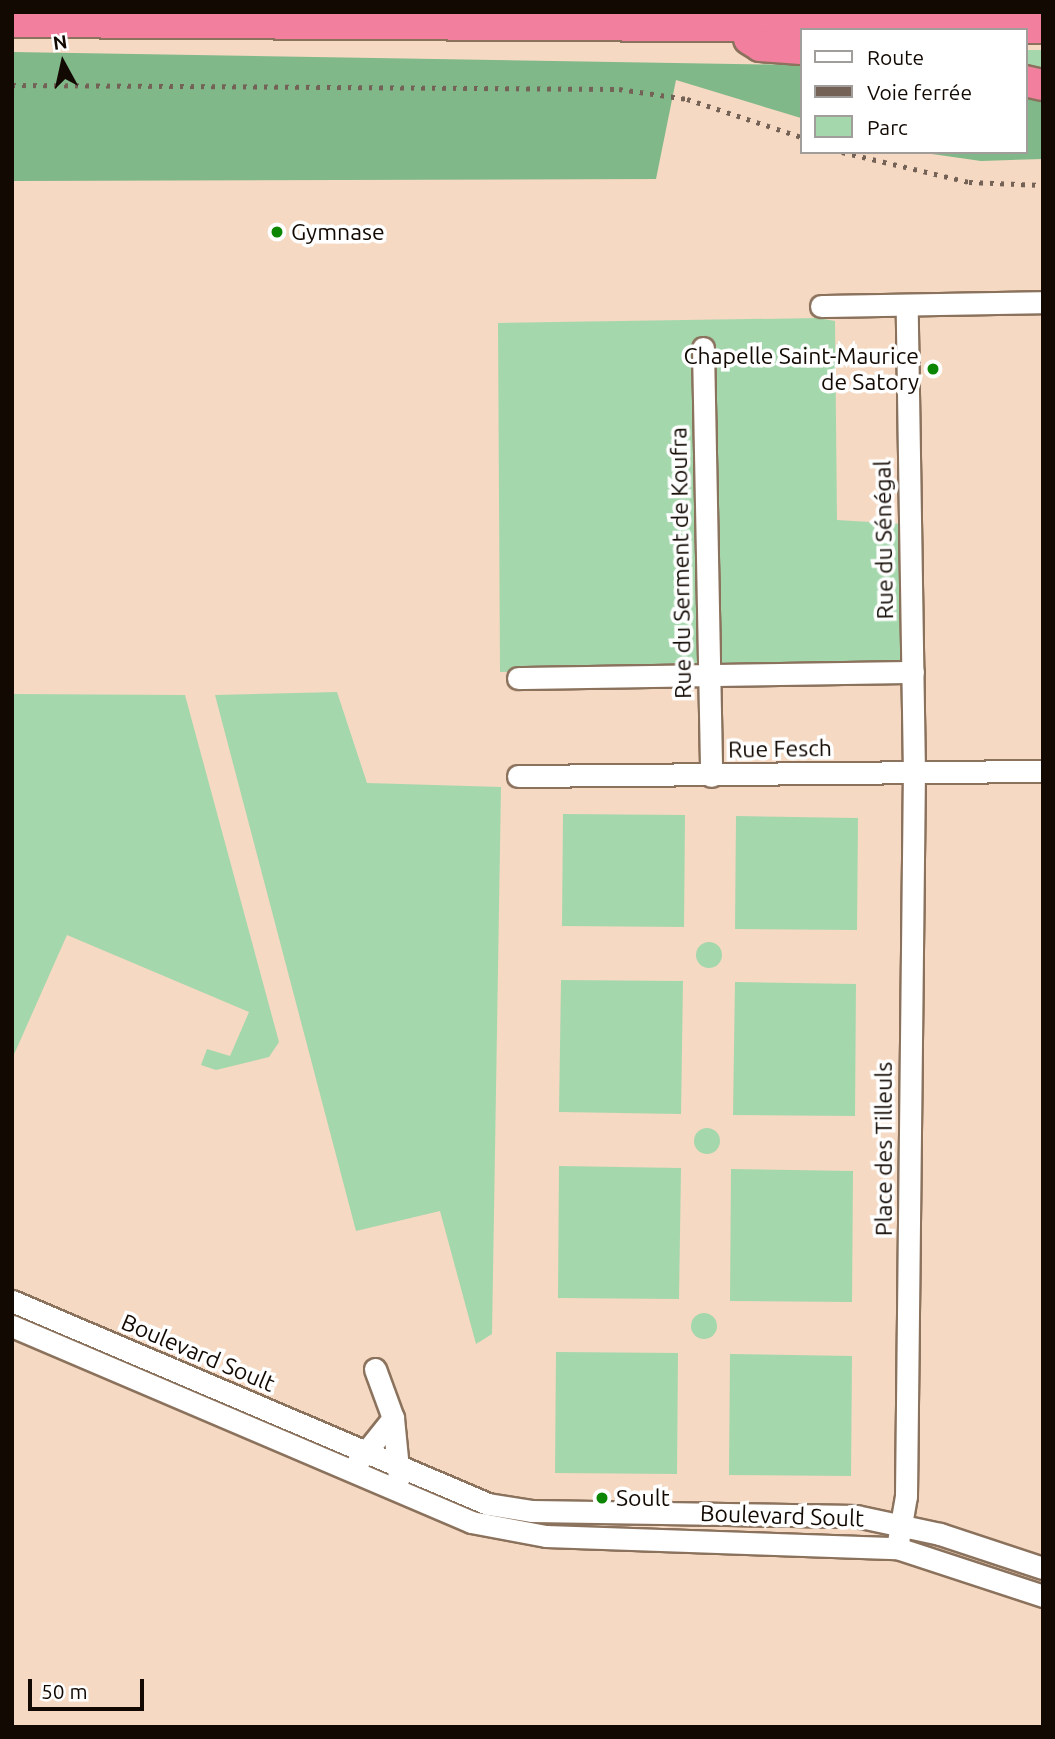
<!DOCTYPE html>
<meta charset="utf-8">
<style>
body{margin:0}
#map{position:relative;width:1055px;height:1739px;overflow:hidden;background:#f5d9c2;font-family:Ubuntu,sans-serif}
div>[style]{position:absolute}
.green>*{inset:0;background:#a5d7ad}
.round{border-radius:50%}
.forest>*{inset:0;background:#80b88a}
.roads{filter:drop-shadow(2px 0 #8b725d) drop-shadow(-2px 0 #8b725d) drop-shadow(0 2px #8b725d) drop-shadow(0 -2px #8b725d)}
.minor>*{height:21px;margin:-10.5px;padding:0 10.5px;transform-origin:10.5px;border-radius:10.5px;background:#fff}
.highway>*{height:30px;margin:-15px;padding:0 15px;transform-origin:15px;border-radius:15px;background:#f17f9d}
.rail>*{height:4.5px;margin-top:-2.25px;transform-origin:0;background:repeating-linear-gradient(90deg,#736255 0 3.5px,transparent 0 10.5px)}
.dots>*{width:19px;height:19px;translate:-50% -50%;box-sizing:border-box;border:4px solid #fff;border-radius:50%}
span{translate:-50% -50%;white-space:nowrap;text-align:center;line-height:1.15;-webkit-text-stroke:7px #fff;paint-order:stroke}
.poi-label{font-size:23px;color:#120903}
.left{translate:0 -50%;text-align:left}
.right{translate:-100% -50%;text-align:right}
.street-label{font-size:23px;color:#120903}
.frame{position:absolute;inset:0;border:14px solid #120903;pointer-events:none}
.legend{position:absolute;left:800px;top:28px;width:228px;height:126px;box-sizing:border-box;background:#fff;border:2px solid #a09d9a;margin:0;padding:9px 12px;list-style:none;font-size:21px;color:#120903}
.legend li{display:flex;align-items:center;gap:14px;height:35px}
.legend b{width:35px;border:2px solid #a09d9a}
.north{position:absolute;left:28px;top:28px;width:70px;height:70px;-webkit-text-stroke:5px #fff;paint-order:stroke;rotate:352deg;font-size:19px;font-weight:700;line-height:28px;text-align:center;color:#120903}
.north::after{content:'';display:block;margin:auto;width:24px;height:32px;background:#120903;clip-path:polygon(50% 0,100% 100%,50% 72%,0 100%)}
.scale{position:absolute;left:28px;top:1679px;width:116px;height:32px;box-sizing:border-box;border:4px solid #120903;border-top:0;padding-left:9px;font-size:21px;line-height:24px;white-space:nowrap;color:#120903;-webkit-text-stroke:5px #fff;paint-order:stroke}
</style>
<div id="map">
<div class="green">
<div style="clip-path:polygon(1025px 50px,1043px 50px,1043px 77px,1025px 73px)"></div>
<div style="clip-path:polygon(818px 318px,835px 321px,837px 520px,903px 524px,905px 665px,500px 672px,498px 323px)"></div>
<div style="clip-path:polygon(337px 692px,367px 783px,501px 787px,492px 1334px,476px 1344px,440px 1211px,356px 1231px,215px 695px)"></div>
<div style="clip-path:polygon(12px 694px,185px 695px,279px 1042px,269px 1057px,216px 1070px,201px 1065px,207px 1049px,230px 1056px,249px 1012px,67px 935px,12px 1059px)"></div>
<div style="clip-path:polygon(563px 814px,685px 815px,684px 927px,562px 926px)"></div>
<div style="clip-path:polygon(736px 816px,858px 818px,857px 930px,735px 929px)"></div>
<div class="round" style="left:696px;top:942px;width:26px;height:26px"></div>
<div style="clip-path:polygon(561px 980px,683px 981px,681px 1114px,559px 1112px)"></div>
<div style="clip-path:polygon(735px 982px,856px 984px,855px 1116px,733px 1115px)"></div>
<div class="round" style="left:694px;top:1128px;width:26px;height:26px"></div>
<div style="clip-path:polygon(559px 1166px,681px 1168px,679px 1299px,558px 1298px)"></div>
<div style="clip-path:polygon(731px 1169px,853px 1171px,852px 1302px,730px 1301px)"></div>
<div class="round" style="left:691px;top:1313px;width:26px;height:26px"></div>
<div style="clip-path:polygon(556px 1352px,678px 1353px,677px 1474px,555px 1473px)"></div>
<div style="clip-path:polygon(730px 1354px,852px 1356px,851px 1476px,729px 1475px)"></div>
</div>
<div class="forest">
<div style="clip-path:polygon(12px 52px,801px 65px,801px 118px,676px 80px,656px 179px,12px 181px)"></div>
<div style="clip-path:polygon(1025px 96px,1043px 99px,1043px 159px,981px 161px,918px 152px,1025px 152px)"></div>
</div>
<div class="roads">
<div class="minor">
<div style="left:821px;top:306px;width:222px;rotate:-1deg"></div>
<div style="left:703px;top:348px;width:428px;rotate:88.9deg"></div>
<div style="left:518px;top:678px;width:395px;rotate:-0.9deg"></div>
<div style="left:518px;top:776px;width:525px;rotate:-0.55deg"></div>
<div style="left:12px;top:1301px;width:517px;rotate:23.1deg"></div>
<div style="left:488px;top:1504px;width:45px;rotate:9deg"></div>
<div style="left:532px;top:1511px;width:324px;rotate:0.9deg"></div>
<div style="left:856px;top:1516px;width:86px;rotate:12.1deg"></div>
<div style="left:940px;top:1534px;width:108px;rotate:18.3deg"></div>
<div style="left:12px;top:1326px;width:499px;rotate:23.1deg"></div>
<div style="left:471px;top:1522px;width:76px;rotate:10.6deg"></div>
<div style="left:546px;top:1536px;width:351px;rotate:2deg"></div>
<div style="left:897px;top:1548px;width:154px;rotate:18.2deg"></div>
<div style="left:375px;top:1369px;width:52px;rotate:69.8deg"></div>
<div style="left:393px;top:1418px;width:60px;rotate:84.3deg"></div>
<div style="left:357px;top:1463px;width:58px;rotate:-51.3deg"></div>
<div style="left:897px;top:1548px;width:53px;rotate:-80.2deg"></div>
<div style="left:906px;top:1496px;width:722px;rotate:-89.37deg"></div>
<div style="left:914px;top:774px;width:469px;rotate:-90.9deg"></div>
</div>
<div class="highway">
<div style="left:12px;top:22px;width:1031px;rotate:0.33deg"></div>
<div style="left:749px;top:39px;width:13px;rotate:32deg"></div>
<div style="left:760px;top:46px;width:41px;rotate:4.2deg"></div>
<div style="left:1025px;top:81px;width:18px;rotate:13deg"></div>
</div>
</div>
<div class="rail">
<div style="left:12px;top:85px;width:607px;rotate:0.38deg"></div>
<div style="left:619px;top:89px;width:69px;rotate:8.4deg"></div>
<div style="left:687px;top:99px;width:120px;rotate:18.4deg"></div>
<div style="left:842px;top:152px;width:130px;rotate:13.3deg"></div>
<div style="left:969px;top:182px;width:74px;rotate:2.3deg"></div>
</div>
<div class="dots">
<div style="left:277px;top:232px;background:#0c8500"></div>
<div style="left:933px;top:369px;background:#0c8500"></div>
<div style="left:602px;top:1498px;background:#0c8500"></div>
</div>
<div class="poi-label">
<span class="left" style="left:291px;top:232px">Gymnase</span>
<span class="right" style="left:919px;top:369px">Chapelle Saint-Maurice<br>de Satory</span>
<span class="left" style="left:616px;top:1498px">Soult</span>
</div>
<div class="street-label">
<span style="left:884px;top:540px;rotate:-91deg">Rue du Sénégal</span>
<span style="left:681px;top:563px;rotate:-91deg">Rue du Serment de Koufra</span>
<span style="left:780px;top:749px;rotate:-1deg">Rue Fesch</span>
<span style="left:884px;top:1149px;rotate:-90deg">Place des Tilleuls</span>
<span style="left:198px;top:1353px;rotate:23deg">Boulevard Soult</span>
<span style="left:782px;top:1516px;rotate:2deg">Boulevard Soult</span>
</div>
<div class="frame"></div>
<ul class="legend">
<li><b style="height:9px;background:#fff"></b>Route</li>
<li><b style="height:9px;background:#736255"></b>Voie ferrée</li>
<li><b style="height:19px;background:#a5d7ad"></b>Parc</li>
</ul>
<div class="north">N</div>
<div class="scale">50 m</div>
</div>
